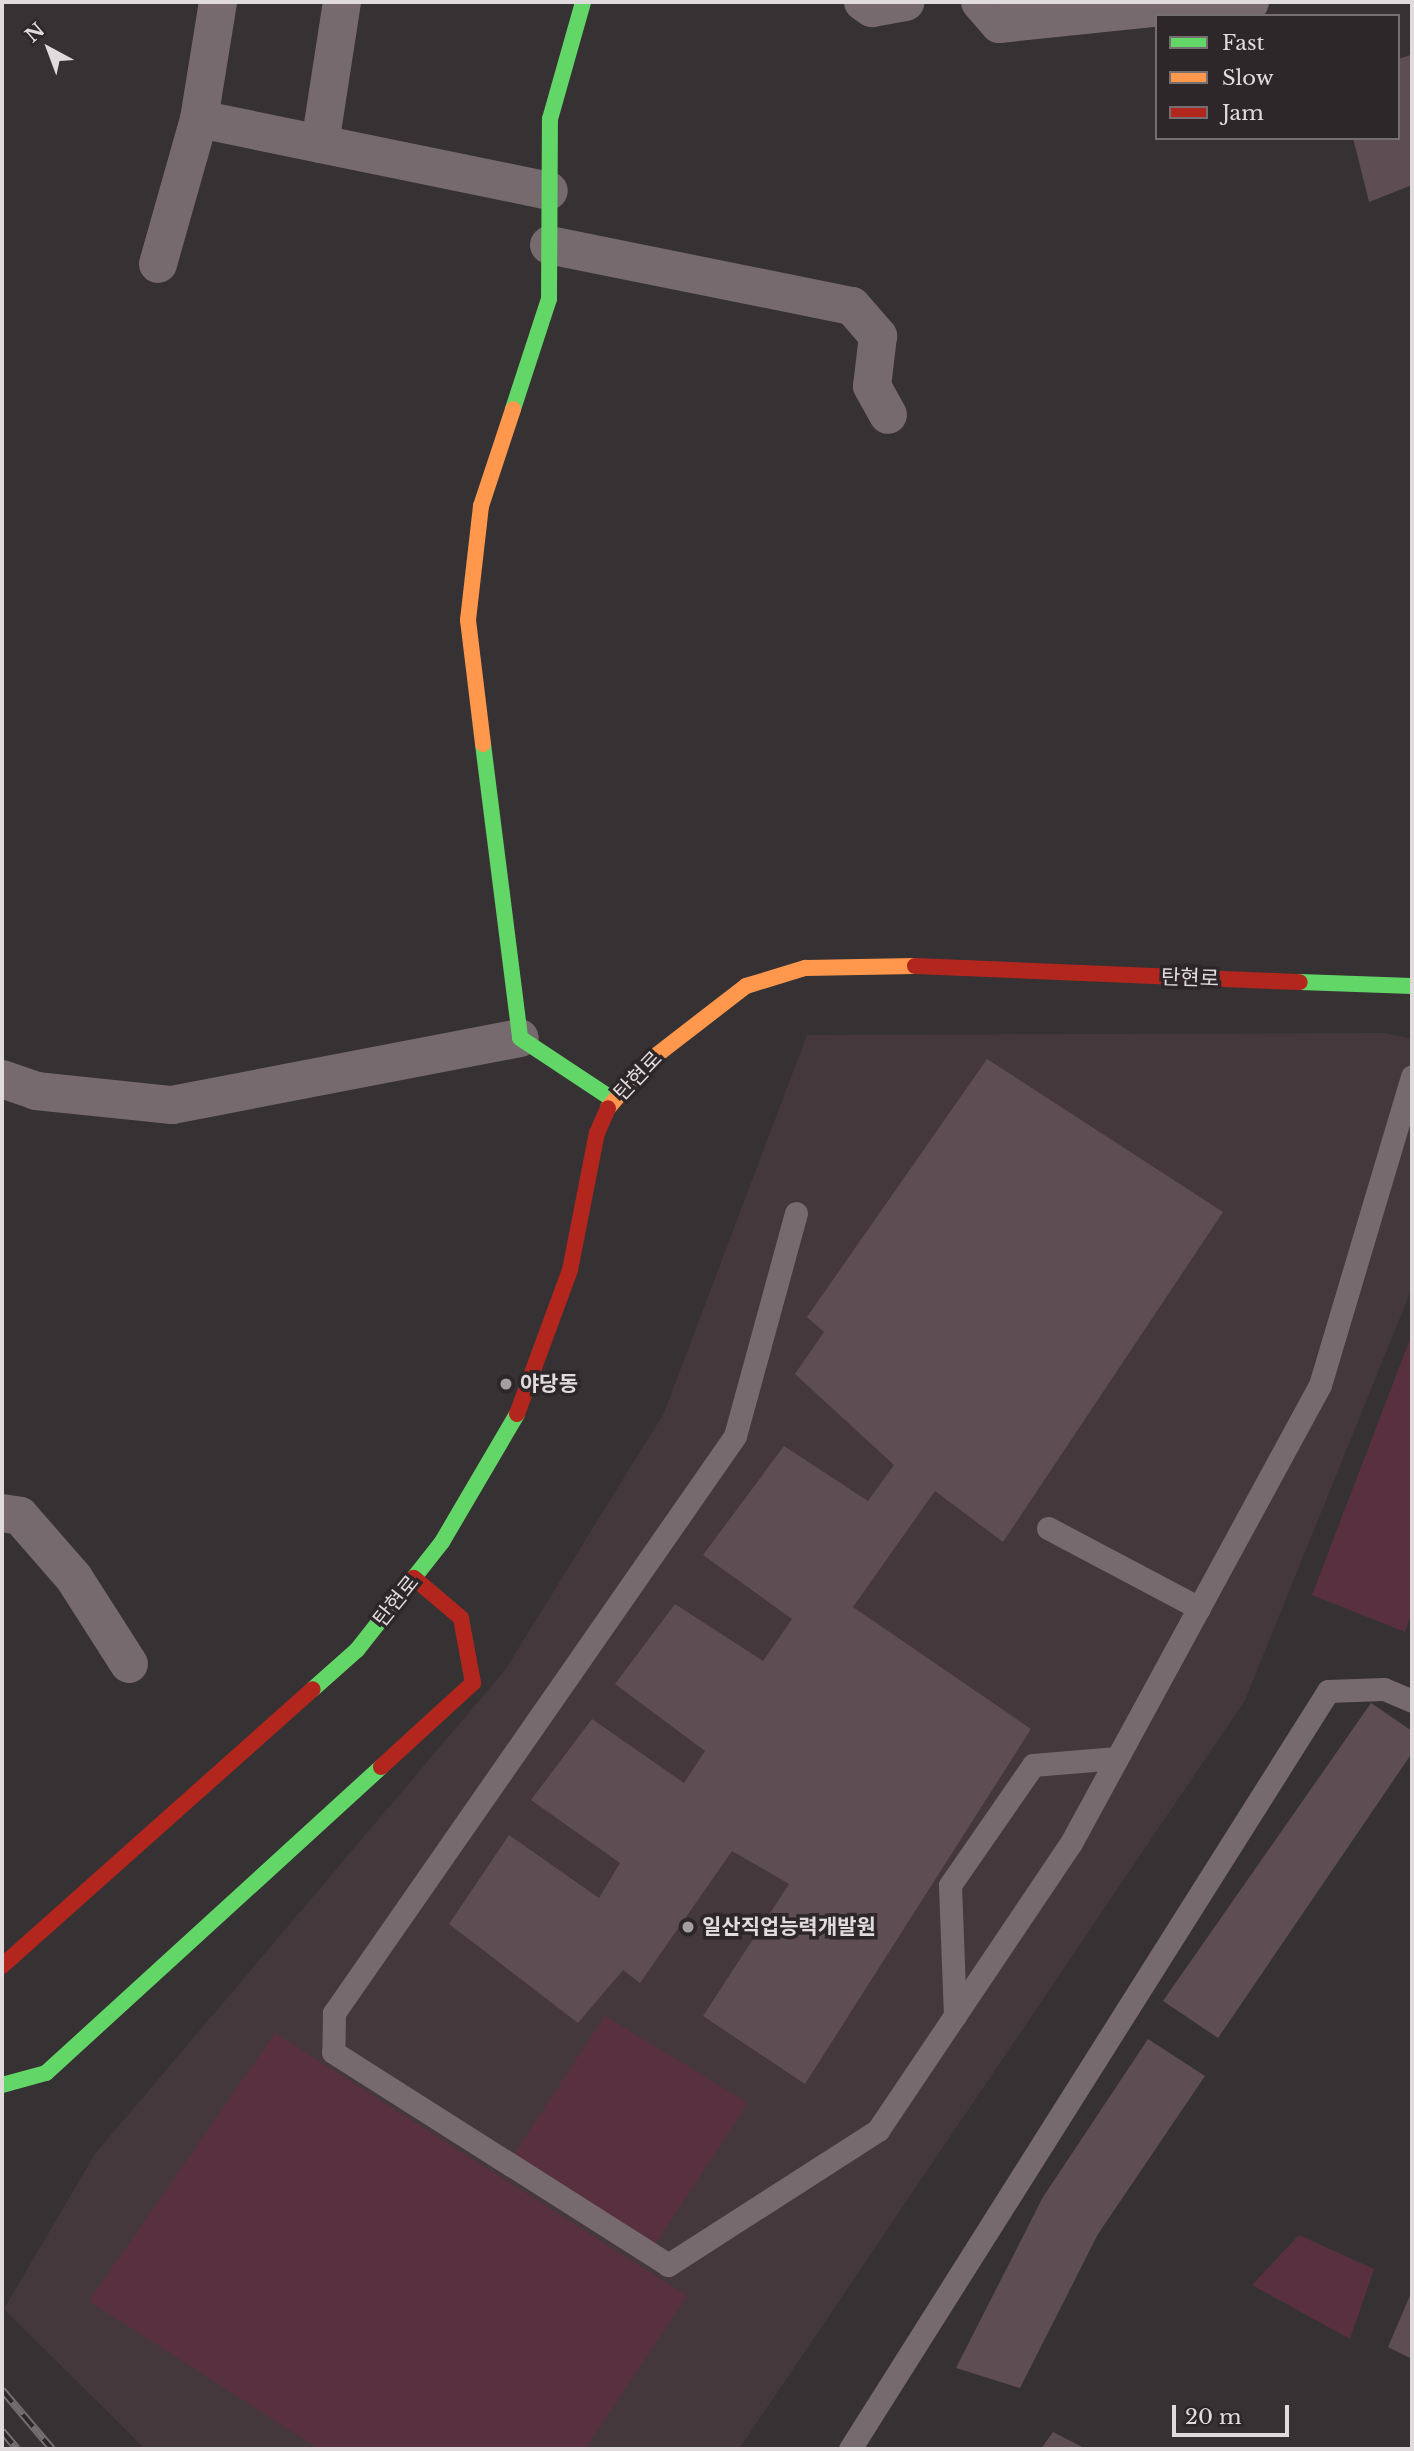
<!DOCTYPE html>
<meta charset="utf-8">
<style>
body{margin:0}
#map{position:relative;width:1414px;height:2451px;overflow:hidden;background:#363234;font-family:"Libre Baskerville","Noto Sans KR",serif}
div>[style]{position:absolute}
.built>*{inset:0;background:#44383c}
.green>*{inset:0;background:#593040}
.building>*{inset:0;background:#5f4d54}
.lane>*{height:23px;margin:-11.5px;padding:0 11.5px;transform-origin:11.5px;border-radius:11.5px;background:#776a6f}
.street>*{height:38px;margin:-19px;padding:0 19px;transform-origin:19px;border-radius:19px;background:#776a6f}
.fast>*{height:16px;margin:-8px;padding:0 8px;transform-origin:8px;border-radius:8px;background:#63d668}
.slow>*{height:16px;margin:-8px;padding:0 8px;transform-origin:8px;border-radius:8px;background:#ff974d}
.jam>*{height:16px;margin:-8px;padding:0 8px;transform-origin:8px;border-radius:8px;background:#b3261e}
.rail>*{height:8px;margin-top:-4px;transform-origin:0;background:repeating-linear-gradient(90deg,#2d2729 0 16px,#756e70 0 32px);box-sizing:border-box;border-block:2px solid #756e70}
.dots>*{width:19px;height:19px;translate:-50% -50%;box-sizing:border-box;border:4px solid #2d2729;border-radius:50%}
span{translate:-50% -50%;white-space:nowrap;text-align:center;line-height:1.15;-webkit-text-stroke:7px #2d2729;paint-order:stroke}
.street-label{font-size:21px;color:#e0dbdd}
.poi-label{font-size:21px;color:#e0dbdd;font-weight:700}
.left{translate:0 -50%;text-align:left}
.frame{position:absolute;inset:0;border:4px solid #e0dbdd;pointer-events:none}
.legend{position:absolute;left:1155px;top:14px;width:245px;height:126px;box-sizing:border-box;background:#2d2729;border:2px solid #756f71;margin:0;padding:9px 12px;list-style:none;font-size:21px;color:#e0dbdd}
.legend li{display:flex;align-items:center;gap:14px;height:35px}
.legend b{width:35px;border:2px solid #756f71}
.north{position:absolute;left:14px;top:14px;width:70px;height:70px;-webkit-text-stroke:5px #2d2729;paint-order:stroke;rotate:319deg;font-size:19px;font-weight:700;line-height:28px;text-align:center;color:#e0dbdd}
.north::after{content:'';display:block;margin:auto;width:24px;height:32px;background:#e0dbdd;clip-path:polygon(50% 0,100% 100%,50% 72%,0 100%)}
.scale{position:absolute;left:1172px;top:2405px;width:117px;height:32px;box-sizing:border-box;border:4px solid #e0dbdd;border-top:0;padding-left:9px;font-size:21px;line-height:24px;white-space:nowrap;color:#e0dbdd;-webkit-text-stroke:5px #2d2729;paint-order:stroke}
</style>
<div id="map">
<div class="built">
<div style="clip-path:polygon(1384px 1033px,1412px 1039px,1412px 1288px,1245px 1700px,739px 2449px,145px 2449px,4px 2309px,95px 2154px,505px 1670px,664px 1413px,807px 1035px)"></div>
</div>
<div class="green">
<div style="clip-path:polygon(1412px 1334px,1412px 1612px,1405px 1632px,1312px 1595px)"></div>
<div style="clip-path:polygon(605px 2016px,748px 2103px,653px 2248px,513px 2155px)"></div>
<div style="clip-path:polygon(275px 2033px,687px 2296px,585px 2449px,319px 2449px,89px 2301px)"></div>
<div style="clip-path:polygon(1299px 2235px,1374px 2269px,1350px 2339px,1252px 2285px)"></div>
</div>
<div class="building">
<div style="clip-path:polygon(1411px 55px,1412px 185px,1369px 202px,1353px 138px,1398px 138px,1398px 59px)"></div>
<div style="clip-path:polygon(987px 1059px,1223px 1212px,1003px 1542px,935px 1491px,853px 1607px,1031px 1729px,805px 2084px,703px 2016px,789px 1884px,732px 1851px,640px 1983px,623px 1970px,578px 2023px,449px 1924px,509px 1835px,599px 1898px,620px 1863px,531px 1800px,592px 1719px,684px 1783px,705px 1751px,615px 1684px,675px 1604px,763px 1661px,792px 1619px,703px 1555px,784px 1446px,868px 1501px,894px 1465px,795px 1374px,824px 1332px,807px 1317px)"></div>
<div style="clip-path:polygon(1371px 1703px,1412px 1731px,1412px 1753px,1218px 2038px,1163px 2001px)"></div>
<div style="clip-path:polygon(1148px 2039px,1205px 2076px,1098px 2234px,1020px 2388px,956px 2368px,1043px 2197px)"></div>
<div style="clip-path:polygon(1412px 2291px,1412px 2359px,1388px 2347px)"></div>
<div style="clip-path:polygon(1053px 2432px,1086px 2449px,1041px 2449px)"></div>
</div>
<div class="lane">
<div style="left:796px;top:1213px;width:231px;rotate:105.3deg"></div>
<div style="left:735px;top:1436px;width:703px;rotate:124.8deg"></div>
<div style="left:334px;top:2013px;width:39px;rotate:91deg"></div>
<div style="left:333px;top:2052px;width:397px;rotate:32.4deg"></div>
<div style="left:668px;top:2265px;width:250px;rotate:-32.7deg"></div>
<div style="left:878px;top:2130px;width:346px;rotate:-56.1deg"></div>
<div style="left:1071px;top:1843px;width:521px;rotate:-61.47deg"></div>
<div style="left:1320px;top:1385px;width:322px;rotate:-73.4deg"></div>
<div style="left:1048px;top:1528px;width:171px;rotate:27.9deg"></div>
<div style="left:955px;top:2016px;width:131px;rotate:-92.2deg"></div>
<div style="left:950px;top:1885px;width:146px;rotate:-55.3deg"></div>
<div style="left:1033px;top:1765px;width:84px;rotate:-4.8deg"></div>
<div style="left:850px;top:2449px;width:896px;rotate:-57.76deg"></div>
<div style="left:1328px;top:1691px;width:56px;rotate:-2deg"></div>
<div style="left:1384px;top:1689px;width:30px;rotate:23deg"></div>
</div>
<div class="street">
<div style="left:218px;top:2px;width:119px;rotate:99.2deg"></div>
<div style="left:199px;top:119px;width:357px;rotate:11.6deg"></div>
<div style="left:863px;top:2px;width:11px;rotate:34deg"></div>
<div style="left:872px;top:8px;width:34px;rotate:-10deg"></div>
<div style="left:980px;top:2px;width:29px;rotate:49deg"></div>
<div style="left:999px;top:24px;width:195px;rotate:-5.9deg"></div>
<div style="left:1192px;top:2px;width:58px"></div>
<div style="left:320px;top:144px;width:144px;rotate:-81.2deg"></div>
<div style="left:549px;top:245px;width:309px;rotate:11.4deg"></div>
<div style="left:852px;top:306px;width:40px;rotate:49deg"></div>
<div style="left:878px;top:336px;width:50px;rotate:96.8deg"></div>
<div style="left:872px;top:386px;width:33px;rotate:61deg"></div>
<div style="left:158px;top:264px;width:151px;rotate:-74.2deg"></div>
<div style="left:2px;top:1079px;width:36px;rotate:19deg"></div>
<div style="left:36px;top:1091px;width:137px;rotate:5.9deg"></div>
<div style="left:172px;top:1105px;width:354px;rotate:-10.9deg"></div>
<div style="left:2px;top:1513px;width:18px;rotate:9deg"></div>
<div style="left:20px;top:1516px;width:82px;rotate:48.9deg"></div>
<div style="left:74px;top:1578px;width:102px;rotate:57.4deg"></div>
</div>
<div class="fast">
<div style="left:513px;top:409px;width:116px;rotate:-71.9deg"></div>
<div style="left:549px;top:299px;width:180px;rotate:-89.7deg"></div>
<div style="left:550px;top:119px;width:122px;rotate:-74.2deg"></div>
<div style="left:483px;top:744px;width:296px;rotate:82.8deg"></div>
<div style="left:520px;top:1038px;width:110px;rotate:33.5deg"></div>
<div style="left:1300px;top:982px;width:112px;rotate:2deg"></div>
<div style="left:313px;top:1689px;width:59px;rotate:-41.6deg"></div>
<div style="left:357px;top:1650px;width:137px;rotate:-51.8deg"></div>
<div style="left:442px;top:1542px;width:148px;rotate:-59.6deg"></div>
<div style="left:2px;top:2085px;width:46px;rotate:-15.3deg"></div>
<div style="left:46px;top:2073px;width:454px;rotate:-42.4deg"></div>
</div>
<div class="slow">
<div style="left:483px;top:744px;width:125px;rotate:-96.9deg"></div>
<div style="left:468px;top:620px;width:115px;rotate:-83.5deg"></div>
<div style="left:481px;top:506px;width:102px;rotate:-71.7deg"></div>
<div style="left:608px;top:1108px;width:57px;rotate:-49.9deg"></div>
<div style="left:645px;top:1064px;width:128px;rotate:-37.7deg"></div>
<div style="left:746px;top:986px;width:62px;rotate:-17deg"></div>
<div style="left:805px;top:968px;width:110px;rotate:-1deg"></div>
</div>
<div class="jam">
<div style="left:915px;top:966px;width:385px;rotate:2.4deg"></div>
<div style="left:517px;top:1414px;width:153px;rotate:-69.8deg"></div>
<div style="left:570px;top:1270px;width:140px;rotate:-78.9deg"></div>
<div style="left:597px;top:1133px;width:27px;rotate:-66deg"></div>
<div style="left:381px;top:1767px;width:125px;rotate:-42.4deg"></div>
<div style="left:473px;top:1683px;width:66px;rotate:-100.5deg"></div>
<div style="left:461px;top:1618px;width:62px;rotate:-139.6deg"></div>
<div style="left:2px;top:1966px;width:416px;rotate:-41.7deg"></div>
</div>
<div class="rail">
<div style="left:2px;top:2390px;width:77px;rotate:49.7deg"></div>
<div style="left:2px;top:2431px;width:23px;rotate:50deg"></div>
</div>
<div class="dots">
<div style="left:506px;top:1384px;background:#a4a0a2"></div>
<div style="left:688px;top:1927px;background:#a4a0a2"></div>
</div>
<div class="street-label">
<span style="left:1190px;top:978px;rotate:2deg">탄현로</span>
<span style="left:638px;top:1076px;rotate:-46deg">탄현로</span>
<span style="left:396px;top:1601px;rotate:-51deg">탄현로</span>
</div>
<div class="poi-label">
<span class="left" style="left:520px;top:1384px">야당동</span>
<span class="left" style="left:702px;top:1927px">일산직업능력개발원</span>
</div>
<div class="frame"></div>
<ul class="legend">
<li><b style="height:9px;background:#63d668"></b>Fast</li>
<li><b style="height:9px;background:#ff974d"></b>Slow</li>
<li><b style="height:9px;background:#b3261e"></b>Jam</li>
</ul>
<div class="north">N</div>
<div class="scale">20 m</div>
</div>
